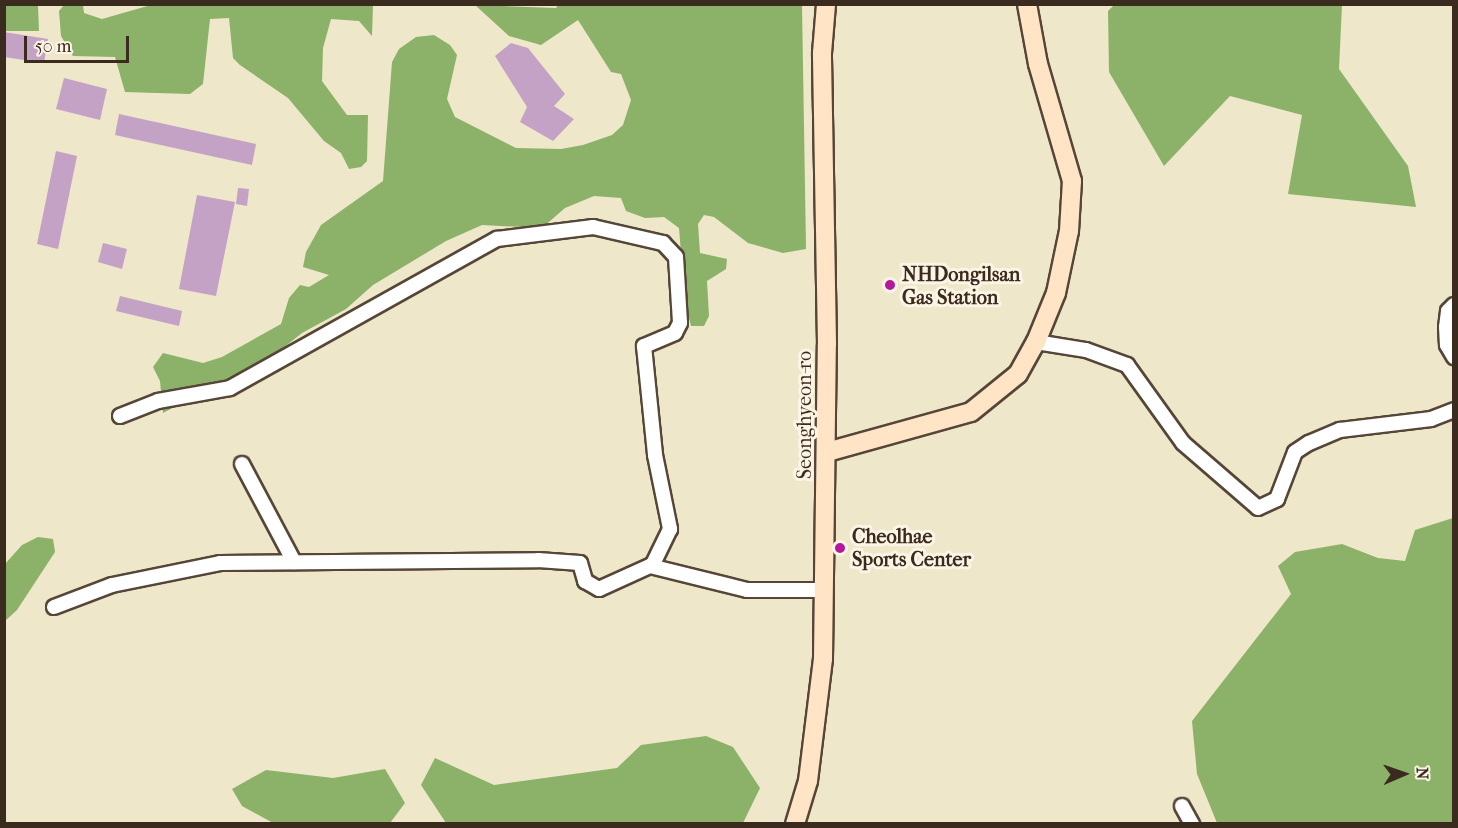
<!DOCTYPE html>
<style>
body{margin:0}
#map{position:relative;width:1458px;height:828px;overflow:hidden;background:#eee7ca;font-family:"IM FELL French Canon",serif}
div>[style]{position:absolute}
.forest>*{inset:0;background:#8bb268}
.building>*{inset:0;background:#c4a2c5}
.roads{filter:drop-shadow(2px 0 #564638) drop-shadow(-2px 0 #564638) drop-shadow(0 2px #564638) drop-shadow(0 -2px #564638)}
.street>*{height:14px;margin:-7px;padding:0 7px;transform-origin:7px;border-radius:7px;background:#fff}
.secondary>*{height:18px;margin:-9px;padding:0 9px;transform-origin:9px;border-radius:9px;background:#ffe4c6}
.dots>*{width:16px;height:16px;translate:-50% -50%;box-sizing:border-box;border:3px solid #fcf5e5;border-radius:50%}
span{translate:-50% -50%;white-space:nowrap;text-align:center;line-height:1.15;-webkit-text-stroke:6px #fcf5e5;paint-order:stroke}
.poi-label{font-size:20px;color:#3b2a1e;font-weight:700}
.left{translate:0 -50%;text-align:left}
.street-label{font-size:20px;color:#3b2a1e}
.frame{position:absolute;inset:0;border:6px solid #3b2a1e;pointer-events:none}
.north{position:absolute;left:1374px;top:744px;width:60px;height:60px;-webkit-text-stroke:4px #fcf5e5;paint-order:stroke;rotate:88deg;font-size:16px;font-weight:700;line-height:24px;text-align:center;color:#3b2a1e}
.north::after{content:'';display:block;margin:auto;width:21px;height:27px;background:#3b2a1e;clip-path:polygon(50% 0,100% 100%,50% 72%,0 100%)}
.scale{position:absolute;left:24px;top:36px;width:105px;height:27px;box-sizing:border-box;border:3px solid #3b2a1e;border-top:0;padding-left:8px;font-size:18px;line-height:21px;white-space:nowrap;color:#3b2a1e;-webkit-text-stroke:4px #fcf5e5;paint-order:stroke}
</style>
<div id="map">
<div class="forest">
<div style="clip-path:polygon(559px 4px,802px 5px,806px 249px,783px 253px,748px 243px,714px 217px,704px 215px,698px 224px,700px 253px,727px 259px,726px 269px,707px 281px,709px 316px,704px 326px,691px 326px,685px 303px,671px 290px,681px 253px,679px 228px,664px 217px,645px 218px,626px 211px,621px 198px,594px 196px,565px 208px,542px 228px,482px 225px,446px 241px,373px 285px,346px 309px,302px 333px,278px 352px,163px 413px,160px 381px,153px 367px,163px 353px,203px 363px,222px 357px,281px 324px,289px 298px,300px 285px,309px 287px,329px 275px,303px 267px,306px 252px,321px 225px,383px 181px,392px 62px,399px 49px,416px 37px,434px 35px,450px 45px,457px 55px,447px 99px,455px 117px,516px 148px,561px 149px,583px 145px,612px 135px,623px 125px,631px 100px,621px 74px,611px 72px,578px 20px,541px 45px,509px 36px,475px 5px,556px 8px)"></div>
<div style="clip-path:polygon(64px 5px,83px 5px,84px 13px,102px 19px,151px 5px,373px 5px,372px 36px,359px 21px,331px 19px,323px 48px,322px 81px,347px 115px,368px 115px,367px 161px,361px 167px,349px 169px,341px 153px,324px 141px,288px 98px,240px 65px,233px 58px,229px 18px,210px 19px,203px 84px,190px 94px,125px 92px,115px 57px,73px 56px,61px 36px,59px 11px)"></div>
<div style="clip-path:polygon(1114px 5px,1342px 5px,1339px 69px,1408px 166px,1416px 207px,1288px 194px,1302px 115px,1230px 96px,1164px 166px,1109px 72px,1108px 11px)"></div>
<div style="clip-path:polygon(5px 6px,38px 6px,39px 31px,5px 31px)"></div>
<div style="clip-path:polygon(1453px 518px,1453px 823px,1217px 823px,1197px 774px,1192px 721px,1291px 594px,1278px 566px,1295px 552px,1342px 544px,1378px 558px,1405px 561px,1415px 530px)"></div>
<div style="clip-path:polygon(38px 537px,53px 539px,55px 552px,17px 610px,5px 621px,5px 564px,22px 545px)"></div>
<div style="clip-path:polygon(706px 736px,733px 747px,760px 788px,743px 823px,446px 823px,421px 785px,435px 758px,494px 785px,617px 768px,641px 745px)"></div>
<div style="clip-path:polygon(385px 769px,405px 803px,390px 823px,273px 823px,242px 806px,232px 789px,266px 770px,333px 778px)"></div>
</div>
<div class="building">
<div style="clip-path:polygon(4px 32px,48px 39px,44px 63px,4px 57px)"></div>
<div style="clip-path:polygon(511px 43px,528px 48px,565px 94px,554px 106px,574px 119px,553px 141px,520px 122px,527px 107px,495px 56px)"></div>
<div style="clip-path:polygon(64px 78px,107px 89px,100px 120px,56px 109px)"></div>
<div style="clip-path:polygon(119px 114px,256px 144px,252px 165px,115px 135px)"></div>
<div style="clip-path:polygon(56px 151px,77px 156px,58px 249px,37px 244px)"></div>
<div style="clip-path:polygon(238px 188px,249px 189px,247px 206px,236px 204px)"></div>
<div style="clip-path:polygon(197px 195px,235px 202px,216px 296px,179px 289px)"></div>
<div style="clip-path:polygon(103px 243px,127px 249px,122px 269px,98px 262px)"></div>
<div style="clip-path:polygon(120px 296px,182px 311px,179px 326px,116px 311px)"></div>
</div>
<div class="roads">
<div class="street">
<div style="left:1454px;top:305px;width:8px;rotate:135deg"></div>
<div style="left:1448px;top:311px;width:16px;rotate:97deg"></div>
<div style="left:1446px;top:327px;width:18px;rotate:87deg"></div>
<div style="left:1447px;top:345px;width:14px;rotate:60deg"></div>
<div style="left:1036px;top:342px;width:51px;rotate:9.1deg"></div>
<div style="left:1086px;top:350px;width:44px;rotate:20.1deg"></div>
<div style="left:1127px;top:365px;width:96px;rotate:54.3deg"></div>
<div style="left:1183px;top:443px;width:99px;rotate:40.9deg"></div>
<div style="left:1258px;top:508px;width:21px;rotate:-25deg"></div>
<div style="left:1277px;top:499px;width:50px;rotate:-69deg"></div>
<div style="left:1295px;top:452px;width:17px;rotate:-33deg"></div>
<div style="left:1309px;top:443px;width:34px;rotate:-23deg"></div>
<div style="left:1340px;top:430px;width:92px;rotate:-6.9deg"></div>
<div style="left:1431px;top:419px;width:25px;rotate:-21deg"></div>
<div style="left:120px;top:416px;width:41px;rotate:-21.5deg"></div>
<div style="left:158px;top:401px;width:73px;rotate:-10.2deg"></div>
<div style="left:230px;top:388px;width:306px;rotate:-29.2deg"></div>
<div style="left:497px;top:239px;width:97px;rotate:-7.1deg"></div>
<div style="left:593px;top:227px;width:72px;rotate:12.9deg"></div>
<div style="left:663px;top:243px;width:19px;rotate:47deg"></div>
<div style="left:676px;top:257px;width:66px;rotate:86.5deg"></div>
<div style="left:680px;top:323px;width:11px;rotate:117deg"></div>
<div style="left:675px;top:333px;width:34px;rotate:157deg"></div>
<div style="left:644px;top:346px;width:110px;rotate:84.2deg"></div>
<div style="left:655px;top:455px;width:76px;rotate:78.5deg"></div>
<div style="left:670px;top:529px;width:41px;rotate:115.9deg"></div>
<div style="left:242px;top:464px;width:111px;rotate:62deg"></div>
<div style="left:54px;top:607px;width:62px;rotate:-20.8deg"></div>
<div style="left:112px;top:585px;width:110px;rotate:-11.5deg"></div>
<div style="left:220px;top:563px;width:318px;rotate:-0.5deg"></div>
<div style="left:538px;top:560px;width:42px;rotate:4.1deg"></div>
<div style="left:580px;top:563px;width:19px;rotate:74deg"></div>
<div style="left:585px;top:581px;width:16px;rotate:30deg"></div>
<div style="left:599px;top:589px;width:56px;rotate:-24.3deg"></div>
<div style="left:650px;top:566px;width:100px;rotate:13.9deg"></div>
<div style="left:747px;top:590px;width:77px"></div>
<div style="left:1182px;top:806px;width:21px;rotate:61deg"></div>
</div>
<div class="secondary">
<div style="left:827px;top:452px;width:149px;rotate:-15.5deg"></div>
<div style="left:971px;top:412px;width:60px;rotate:-39deg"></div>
<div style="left:1018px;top:374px;width:37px;rotate:-61deg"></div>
<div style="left:1036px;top:342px;width:53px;rotate:-67.8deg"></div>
<div style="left:1056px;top:293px;width:63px;rotate:-78.2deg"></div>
<div style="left:1069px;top:231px;width:50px;rotate:-86.6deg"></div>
<div style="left:1072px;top:181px;width:122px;rotate:-106.2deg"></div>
<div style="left:1038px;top:64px;width:61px;rotate:-100.4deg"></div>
<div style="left:795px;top:824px;width:45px;rotate:-73.2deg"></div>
<div style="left:808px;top:781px;width:123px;rotate:-83deg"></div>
<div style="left:823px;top:659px;width:315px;rotate:-89.3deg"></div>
<div style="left:827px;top:344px;width:291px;rotate:-91deg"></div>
<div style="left:822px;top:53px;width:49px;rotate:-85.3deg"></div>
</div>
</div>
<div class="dots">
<div style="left:890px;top:285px;background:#b5179e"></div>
<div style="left:840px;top:548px;background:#b5179e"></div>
</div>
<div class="poi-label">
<span class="left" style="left:902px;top:286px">NHDongilsan<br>Gas Station</span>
<span class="left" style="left:852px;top:548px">Cheolhae<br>Sports Center</span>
</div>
<div class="street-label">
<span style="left:804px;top:415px;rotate:-90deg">Seonghyeon-ro</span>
</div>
<div class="frame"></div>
<div class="north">N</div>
<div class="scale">50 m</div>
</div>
